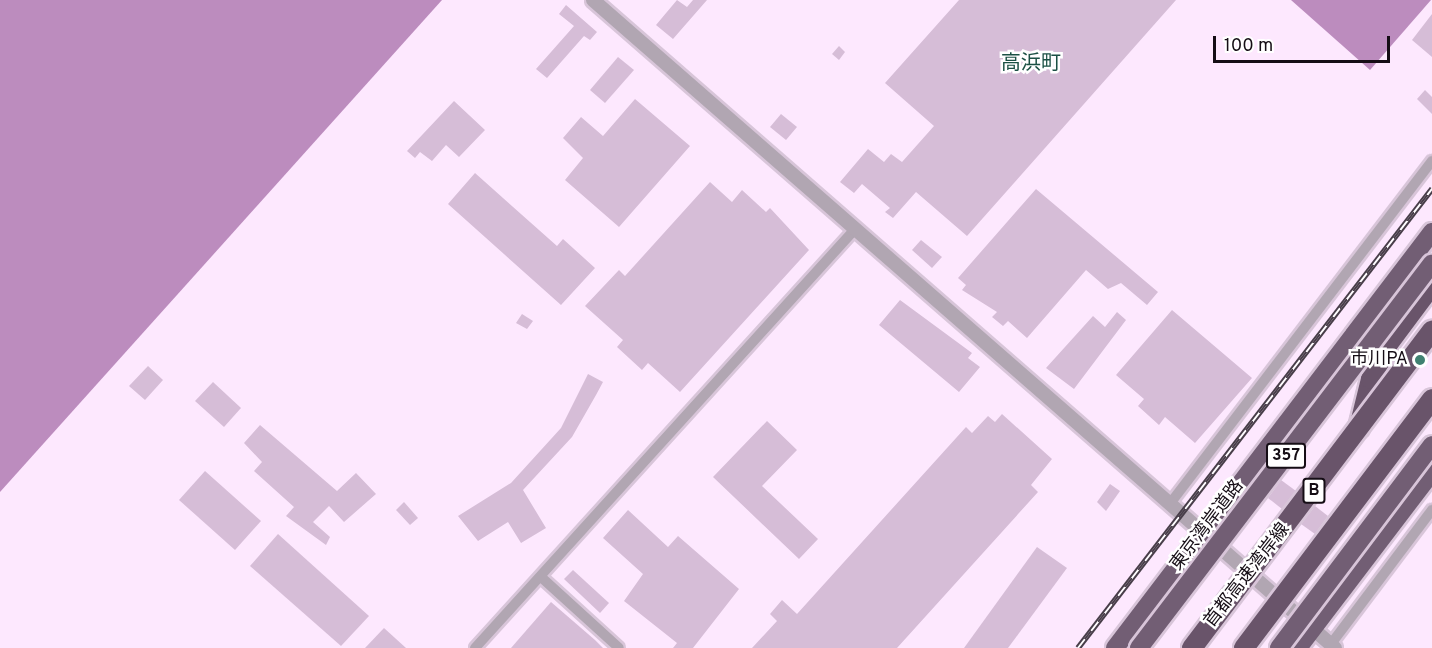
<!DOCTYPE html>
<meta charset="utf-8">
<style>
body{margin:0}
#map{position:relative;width:1432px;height:648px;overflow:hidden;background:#fde8fe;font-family:Overpass,"Noto Sans JP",sans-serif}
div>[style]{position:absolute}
.water>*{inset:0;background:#bc8cbe}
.building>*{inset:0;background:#d6bdd7}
.roads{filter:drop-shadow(2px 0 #d8c5d9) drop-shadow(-2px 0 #d8c5d9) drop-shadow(0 2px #d8c5d9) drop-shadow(0 -2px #d8c5d9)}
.minor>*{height:10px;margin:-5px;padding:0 5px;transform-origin:5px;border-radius:5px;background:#b1a6b2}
.tertiary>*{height:14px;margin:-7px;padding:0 7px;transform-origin:7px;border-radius:7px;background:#b1a6b2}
.trunk>*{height:18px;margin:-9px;padding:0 9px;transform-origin:9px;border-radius:9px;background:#725e74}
.motorway>*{height:20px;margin:-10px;padding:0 10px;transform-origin:10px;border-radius:10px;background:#69546a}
.rail>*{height:6px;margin-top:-3px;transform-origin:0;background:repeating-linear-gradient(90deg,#fff 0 11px,#483e49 0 22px);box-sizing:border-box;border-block:2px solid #483e49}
.bridges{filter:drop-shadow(2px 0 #d8c5d9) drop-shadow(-2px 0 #d8c5d9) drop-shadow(0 2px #d8c5d9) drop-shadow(0 -2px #d8c5d9)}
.trunk-bridge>*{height:18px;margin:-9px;padding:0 9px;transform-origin:9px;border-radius:9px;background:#725e74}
.motorway-bridge>*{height:20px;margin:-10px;padding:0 10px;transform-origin:10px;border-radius:10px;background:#69546a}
.dots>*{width:16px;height:16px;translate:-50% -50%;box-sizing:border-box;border:3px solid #fff;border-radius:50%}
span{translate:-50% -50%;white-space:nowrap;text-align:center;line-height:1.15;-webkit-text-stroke:5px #fff;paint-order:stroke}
.shield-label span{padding:2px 4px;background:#fff;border:2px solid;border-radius:4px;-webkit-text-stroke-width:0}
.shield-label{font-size:16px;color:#150d15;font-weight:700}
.poi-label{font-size:18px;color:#150d15}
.right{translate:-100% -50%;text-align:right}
.street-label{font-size:18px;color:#150d15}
.neighbourhood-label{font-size:20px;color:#1b5044}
.scale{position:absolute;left:1213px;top:36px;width:177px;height:27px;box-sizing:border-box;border:3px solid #150d15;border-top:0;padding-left:8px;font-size:18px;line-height:21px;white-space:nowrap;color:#150d15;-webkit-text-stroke:4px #fff;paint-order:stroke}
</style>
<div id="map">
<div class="water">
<div style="clip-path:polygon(0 0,442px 0,0 492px)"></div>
<div style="clip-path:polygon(1291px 0,1431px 0,1370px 70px)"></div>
</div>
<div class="building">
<div style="clip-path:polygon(677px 0,687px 7px,693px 0,707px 0,673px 39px,656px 25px)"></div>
<div style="clip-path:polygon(959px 0,1176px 0,967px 236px,916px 192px,893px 218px,885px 212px,890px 208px,862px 184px,854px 193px,840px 182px,868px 149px,884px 162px,891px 154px,902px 162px,934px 126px,885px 83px)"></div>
<div style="clip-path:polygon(566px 5px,597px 32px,590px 40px,584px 36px,547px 78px,536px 69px,574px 26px,559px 14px)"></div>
<div style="clip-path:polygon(1432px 14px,1432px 57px,1412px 40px)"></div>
<div style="clip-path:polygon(839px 46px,845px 52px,839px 60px,832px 54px)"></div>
<div style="clip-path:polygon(618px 57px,634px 70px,605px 103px,590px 90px)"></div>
<div style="clip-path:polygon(1425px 90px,1432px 97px,1432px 114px,1417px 99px)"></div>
<div style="clip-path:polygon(635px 99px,690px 146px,619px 227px,565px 180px,583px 158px,563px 138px,581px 117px,603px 136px)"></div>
<div style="clip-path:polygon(454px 101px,485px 130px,459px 157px,446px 145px,432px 161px,420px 152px,415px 158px,407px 151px)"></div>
<div style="clip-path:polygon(781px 114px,797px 127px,786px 140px,770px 127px)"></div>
<div style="clip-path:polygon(475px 173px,557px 246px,563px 239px,595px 268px,561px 305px,448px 204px)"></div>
<div style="clip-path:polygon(710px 182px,732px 202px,742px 190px,766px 212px,770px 208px,809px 250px,680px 392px,648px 363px,642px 370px,617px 347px,623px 340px,585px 306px,619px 270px,625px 276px)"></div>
<div style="clip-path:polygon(1036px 189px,1158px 292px,1147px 305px,1121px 283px,1108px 289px,1086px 270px,1027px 338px,1008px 321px,1003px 326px,992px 317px,997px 312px,962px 290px,966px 285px,958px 278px)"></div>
<div style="clip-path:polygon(921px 240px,942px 257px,932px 268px,912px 250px)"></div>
<div style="clip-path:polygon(900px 300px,972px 353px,968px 358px,980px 367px,959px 392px,879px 325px)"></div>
<div style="clip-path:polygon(1172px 310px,1252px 378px,1195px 443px,1165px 417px,1159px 425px,1138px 406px,1144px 399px,1116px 375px)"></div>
<div style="clip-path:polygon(1117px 312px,1126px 320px,1074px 389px,1046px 368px,1093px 316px,1105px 327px)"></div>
<div style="clip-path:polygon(522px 314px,533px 321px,527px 329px,516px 323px)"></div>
<div style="clip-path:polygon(148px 366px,163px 380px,145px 400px,129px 386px)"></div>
<div style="clip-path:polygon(588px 374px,603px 382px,596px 395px,572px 437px,523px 490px,546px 528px,521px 543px,508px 522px,478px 541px,458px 516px,511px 483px,561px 428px)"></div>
<div style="clip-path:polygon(213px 382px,241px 408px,224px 427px,195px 401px)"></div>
<div style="clip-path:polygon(1002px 414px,1052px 459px,1031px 485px,1038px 492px,897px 648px,752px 648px,777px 621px,770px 614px,782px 600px,797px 614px,966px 427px,972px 433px,988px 416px,995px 422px)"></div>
<div style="clip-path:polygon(767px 421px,797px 450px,762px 486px,818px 539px,799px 559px,713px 477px)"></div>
<div style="clip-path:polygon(260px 425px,337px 491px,356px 473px,376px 494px,344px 522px,329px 506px,313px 522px,330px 537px,326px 545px,286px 516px,294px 507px,254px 471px,262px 462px,244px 443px)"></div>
<div style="clip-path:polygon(205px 471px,261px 521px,235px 550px,179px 500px)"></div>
<div style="clip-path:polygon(1281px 480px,1296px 491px,1282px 509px,1268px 498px)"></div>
<div style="clip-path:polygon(1110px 484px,1120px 491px,1106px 511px,1097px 502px)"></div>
<div style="clip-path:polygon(404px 502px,418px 518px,410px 525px,396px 510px)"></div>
<div style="clip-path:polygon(1315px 506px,1328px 516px,1315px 534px,1301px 524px)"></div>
<div style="clip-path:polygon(628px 510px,668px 547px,678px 536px,739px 589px,693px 648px,673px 648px,677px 643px,624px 601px,643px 574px,603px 538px)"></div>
<div style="clip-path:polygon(278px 534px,369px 616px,341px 646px,250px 566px)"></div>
<div style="clip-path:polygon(1037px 547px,1067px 568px,1008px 648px,964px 648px)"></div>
<div style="clip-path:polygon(573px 570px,609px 603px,600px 613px,564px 579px)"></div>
<div style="clip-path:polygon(551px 602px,595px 640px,603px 648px,511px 648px)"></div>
<div style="clip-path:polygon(384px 628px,406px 648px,365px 648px)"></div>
</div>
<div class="roads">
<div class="minor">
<div style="left:1172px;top:501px;width:428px;rotate:-52.6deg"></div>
<div style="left:541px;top:577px;width:105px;rotate:42.3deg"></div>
<div style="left:1331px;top:644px;width:168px;rotate:-53deg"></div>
<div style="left:475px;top:648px;width:567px;rotate:-47.79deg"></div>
</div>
<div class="tertiary">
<div style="left:593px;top:0;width:985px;rotate:41.13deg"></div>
</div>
<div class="trunk">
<div style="left:1115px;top:648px;width:523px;rotate:-52.69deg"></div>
<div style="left:1298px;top:648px;width:221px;rotate:-52.7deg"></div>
</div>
<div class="motorway">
<div style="left:1359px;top:428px;width:50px;rotate:-76.2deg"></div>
<div style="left:1371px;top:379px;width:39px;rotate:-64deg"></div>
<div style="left:1388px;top:344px;width:74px;rotate:-53.3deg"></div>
</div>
</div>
<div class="rail">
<div style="left:1078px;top:648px;width:580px;rotate:-52.36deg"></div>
</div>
<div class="bridges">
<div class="trunk-bridge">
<div style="left:1139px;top:648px;width:483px;rotate:-52.7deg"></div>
<div style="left:1279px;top:648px;width:254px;rotate:-53deg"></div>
</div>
<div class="motorway-bridge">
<div style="left:1192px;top:648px;width:398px;rotate:-52.9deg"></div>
<div style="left:1244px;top:648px;width:312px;rotate:-52.9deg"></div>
</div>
</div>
<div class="dots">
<div style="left:1420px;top:360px;background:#408171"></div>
</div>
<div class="shield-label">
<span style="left:1286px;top:456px">357</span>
<span style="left:1314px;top:491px">B</span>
</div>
<div class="poi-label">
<span class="right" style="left:1408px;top:360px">市川PA</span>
</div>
<div class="street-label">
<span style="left:1208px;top:526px;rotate:-53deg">東京湾岸道路</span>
<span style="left:1248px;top:576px;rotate:-52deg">首都高速湾岸線</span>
</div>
<div class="neighbourhood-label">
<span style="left:1031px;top:64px">高浜町</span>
</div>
<div class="scale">100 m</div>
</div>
